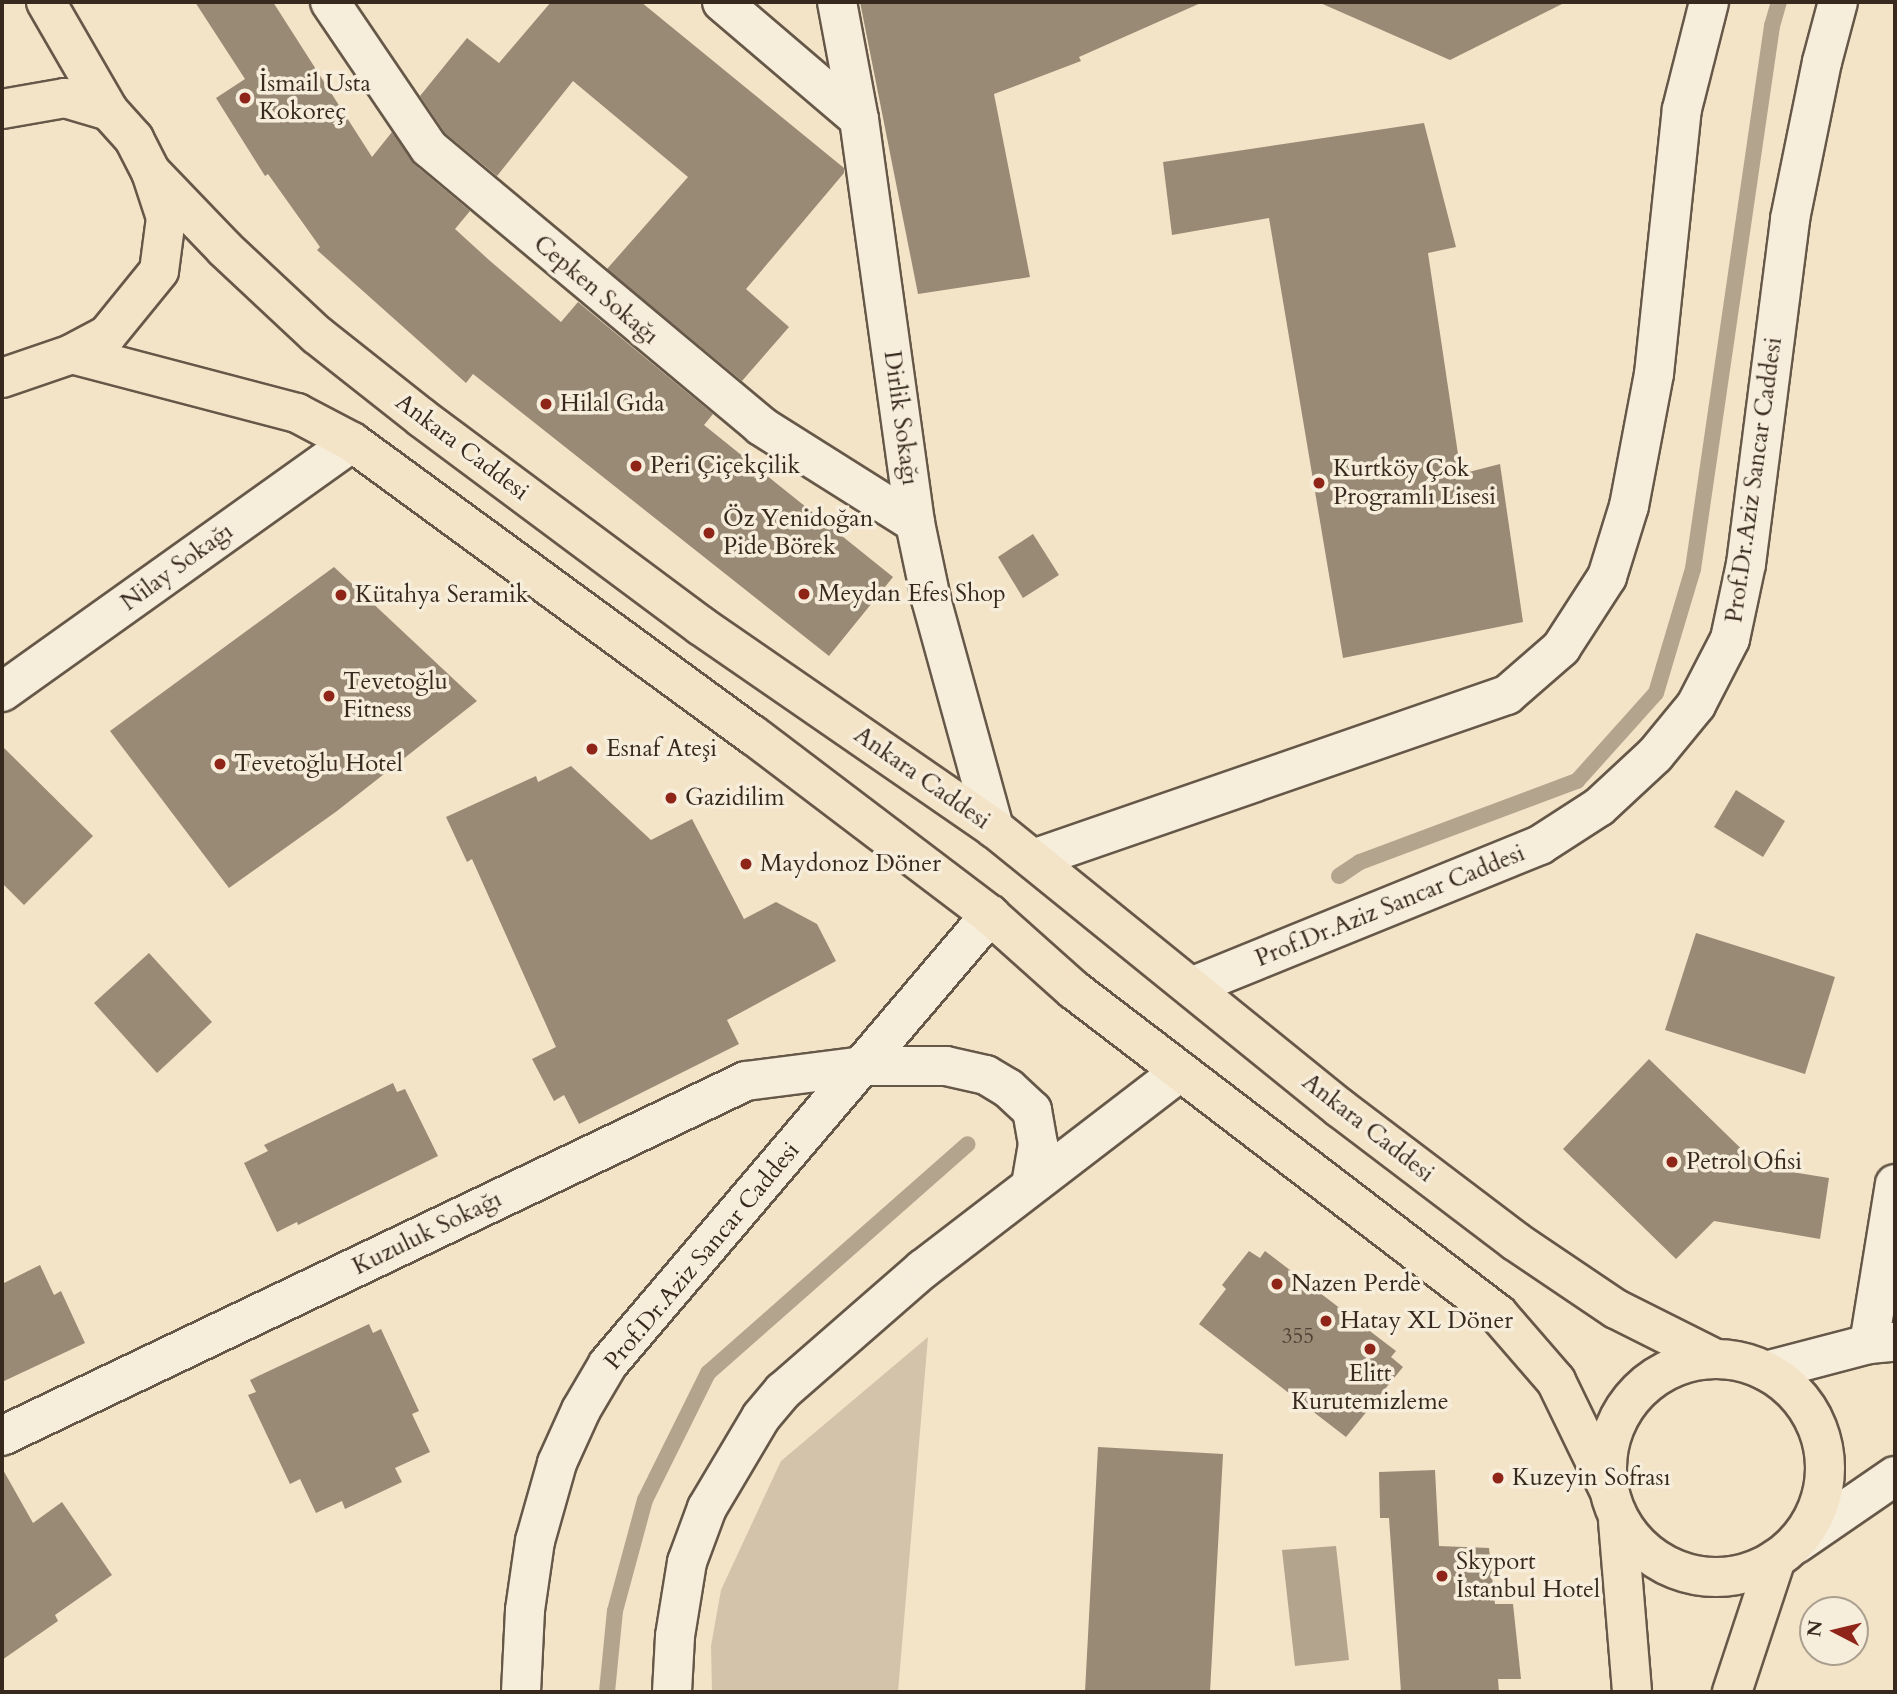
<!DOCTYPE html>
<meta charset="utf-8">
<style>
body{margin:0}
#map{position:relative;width:1897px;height:1694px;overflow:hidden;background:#f3e3c7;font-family:Cardo,serif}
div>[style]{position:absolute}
.green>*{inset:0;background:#d3c3aa}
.water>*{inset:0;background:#b3a48e}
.stream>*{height:16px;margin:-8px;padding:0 8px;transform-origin:8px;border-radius:8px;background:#b3a48e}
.building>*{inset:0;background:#998a76}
.roads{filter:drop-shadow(2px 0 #665848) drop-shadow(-2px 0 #665848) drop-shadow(0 2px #665848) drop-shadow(0 -2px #665848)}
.minor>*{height:38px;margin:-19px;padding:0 19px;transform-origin:19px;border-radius:19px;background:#f7eddb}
.major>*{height:38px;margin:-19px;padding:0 19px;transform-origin:19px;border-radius:19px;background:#f3e3c7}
.major>.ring{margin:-19px;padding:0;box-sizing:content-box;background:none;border:38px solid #f3e3c7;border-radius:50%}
.dots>*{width:19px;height:19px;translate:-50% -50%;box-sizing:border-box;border:4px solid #f7eddb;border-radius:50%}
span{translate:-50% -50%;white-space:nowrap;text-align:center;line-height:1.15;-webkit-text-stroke:7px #f7eddb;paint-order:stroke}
.number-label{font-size:21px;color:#504134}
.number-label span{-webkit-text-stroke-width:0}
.poi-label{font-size:24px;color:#37291e}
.left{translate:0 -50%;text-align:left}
.street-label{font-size:24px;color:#37291e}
.frame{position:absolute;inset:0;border:4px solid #37291e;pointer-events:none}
.north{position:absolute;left:1799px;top:1596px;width:70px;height:70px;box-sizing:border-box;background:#f7eddb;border:2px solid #aa9f8f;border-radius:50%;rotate:277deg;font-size:19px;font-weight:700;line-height:28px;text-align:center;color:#37291e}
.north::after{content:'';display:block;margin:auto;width:24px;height:32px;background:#8f2418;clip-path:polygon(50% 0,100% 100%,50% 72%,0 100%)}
</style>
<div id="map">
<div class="green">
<div style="clip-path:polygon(928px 1337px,898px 1692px,712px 1692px,711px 1646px,721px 1590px,781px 1461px)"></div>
</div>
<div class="water">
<div style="clip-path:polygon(1336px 1546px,1349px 1660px,1295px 1666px,1282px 1550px)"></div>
</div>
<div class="stream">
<div style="left:1339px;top:876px;width:25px;rotate:-34deg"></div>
<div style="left:1360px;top:862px;width:232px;rotate:-20.5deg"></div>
<div style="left:1577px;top:781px;width:118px;rotate:-48.1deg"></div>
<div style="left:1656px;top:693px;width:129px;rotate:-73.4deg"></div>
<div style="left:1693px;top:569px;width:549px;rotate:-81.72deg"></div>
<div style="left:1772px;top:26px;width:25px;rotate:-74deg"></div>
<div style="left:607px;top:1692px;width:81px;rotate:-84.4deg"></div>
<div style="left:615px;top:1611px;width:115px;rotate:-74.9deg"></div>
<div style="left:645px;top:1500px;width:142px;rotate:-63.6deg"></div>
<div style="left:708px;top:1373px;width:346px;rotate:-41.4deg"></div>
</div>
<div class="building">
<div style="clip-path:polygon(195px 2px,273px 2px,372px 157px,392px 132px,415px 165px,470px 211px,455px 229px,489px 260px,561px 322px,578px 302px,713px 414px,704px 425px,893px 577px,829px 656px,473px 374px,466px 383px,317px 250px,320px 247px,268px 174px,265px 176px,216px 98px,245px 79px)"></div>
<div style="clip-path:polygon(551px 2px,641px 2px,844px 168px,844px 173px,746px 289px,789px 327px,742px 381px,607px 269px,688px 177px,573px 81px,497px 176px,445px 133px,420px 96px,467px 38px,499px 63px)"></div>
<div style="clip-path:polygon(860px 2px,1203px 2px,1079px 57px,1081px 61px,994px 94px,1030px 277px,918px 294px)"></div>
<div style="clip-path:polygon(1318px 2px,1566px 2px,1450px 60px)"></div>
<div style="clip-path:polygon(1424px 123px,1456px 247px,1428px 253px,1461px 474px,1500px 464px,1523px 622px,1343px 658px,1269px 218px,1172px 235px,1163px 162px)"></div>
<div style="clip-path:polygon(1033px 534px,1059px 575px,1023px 598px,998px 557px)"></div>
<div style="clip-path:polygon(334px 567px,477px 701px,337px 811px,229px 888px,110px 731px)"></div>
<div style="clip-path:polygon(2px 746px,93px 836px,24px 905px,2px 883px)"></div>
<div style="clip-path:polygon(571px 766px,651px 840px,692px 819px,744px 919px,776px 902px,817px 924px,836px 961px,727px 1020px,739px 1044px,579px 1124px,564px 1095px,554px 1101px,532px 1059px,556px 1047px,472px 859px,467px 862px,446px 817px,536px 776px,538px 782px)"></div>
<div style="clip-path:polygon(1736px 790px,1785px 821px,1763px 857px,1714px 827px)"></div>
<div style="clip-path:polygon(1696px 933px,1835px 977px,1805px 1074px,1665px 1030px)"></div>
<div style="clip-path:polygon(149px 953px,212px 1022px,157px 1073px,94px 1003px)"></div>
<div style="clip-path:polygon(1649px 1059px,1760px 1167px,1829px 1178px,1820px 1239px,1714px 1221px,1676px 1259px,1563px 1149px)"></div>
<div style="clip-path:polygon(393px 1083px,397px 1092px,405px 1089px,438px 1156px,298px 1225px,297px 1222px,277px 1232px,244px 1163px,268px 1151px,264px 1145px)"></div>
<div style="clip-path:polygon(1249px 1251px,1260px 1258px,1265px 1251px,1396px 1351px,1391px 1357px,1403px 1367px,1346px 1437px,1199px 1324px,1226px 1289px,1222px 1285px)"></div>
<div style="clip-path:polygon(40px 1265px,54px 1295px,61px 1291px,85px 1343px,2px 1382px,2px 1284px)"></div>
<div style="clip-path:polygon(369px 1324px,373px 1333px,381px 1329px,419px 1411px,412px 1414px,430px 1452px,395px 1468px,402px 1482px,345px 1509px,342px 1501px,316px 1513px,300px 1479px,290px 1484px,248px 1395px,256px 1392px,250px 1380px)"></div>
<div style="clip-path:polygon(1098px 1447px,1223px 1454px,1210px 1692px,1085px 1692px)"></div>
<div style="clip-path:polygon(2px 1468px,33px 1523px,62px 1502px,112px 1575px,55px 1615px,58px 1621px,2px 1660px)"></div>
<div style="clip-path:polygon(1435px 1470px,1439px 1546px,1489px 1548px,1495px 1604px,1513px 1604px,1521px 1679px,1498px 1679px,1499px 1692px,1401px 1692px,1389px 1518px,1380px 1518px,1379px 1472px)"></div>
</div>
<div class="roads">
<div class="minor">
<div style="left:330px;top:2px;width:176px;rotate:55.9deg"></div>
<div style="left:429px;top:148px;width:433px;rotate:39.9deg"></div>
<div style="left:761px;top:426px;width:182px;rotate:32.2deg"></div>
<div style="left:722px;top:2px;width:180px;rotate:40.5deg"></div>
<div style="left:837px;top:2px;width:119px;rotate:79.4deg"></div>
<div style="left:859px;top:119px;width:408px;rotate:82.1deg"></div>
<div style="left:915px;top:523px;width:78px;rotate:78.1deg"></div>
<div style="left:931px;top:599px;width:238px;rotate:74.6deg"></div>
<div style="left:2px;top:692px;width:430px;rotate:-35.5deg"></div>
<div style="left:1033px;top:859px;width:502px;rotate:-19.09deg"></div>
<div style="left:1507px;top:695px;width:72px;rotate:-41deg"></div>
<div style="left:1561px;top:648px;width:85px;rotate:-57.1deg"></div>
<div style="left:1607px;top:577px;width:74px;rotate:-72.8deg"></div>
<div style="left:1629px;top:506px;width:134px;rotate:-79.3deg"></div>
<div style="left:1654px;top:374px;width:266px;rotate:-84deg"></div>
<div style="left:1682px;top:109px;width:110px;rotate:-75.8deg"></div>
<div style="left:1193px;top:986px;width:375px;rotate:-22.1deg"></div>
<div style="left:1540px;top:845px;width:70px;rotate:-32.8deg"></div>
<div style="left:1599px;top:807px;width:76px;rotate:-42.9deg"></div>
<div style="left:1655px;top:755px;width:65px;rotate:-50.6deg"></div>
<div style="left:1696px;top:705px;width:74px;rotate:-62.7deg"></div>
<div style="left:1730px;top:639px;width:77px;rotate:-78deg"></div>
<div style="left:1746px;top:564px;width:348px;rotate:-82.7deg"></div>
<div style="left:1790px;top:219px;width:160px;rotate:-78.5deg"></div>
<div style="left:1822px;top:62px;width:62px;rotate:-75.1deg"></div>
<div style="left:1869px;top:1344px;width:162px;rotate:-80.8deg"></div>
<div style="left:1766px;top:1371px;width:106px;rotate:-14.7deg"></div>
<div style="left:1869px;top:1344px;width:24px;rotate:-5deg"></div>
<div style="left:2px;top:1436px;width:824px;rotate:-25.51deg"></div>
<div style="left:746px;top:1081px;width:118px;rotate:-7.3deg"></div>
<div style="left:863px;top:1066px;width:83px"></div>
<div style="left:946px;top:1066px;width:41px;rotate:12.7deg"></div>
<div style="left:986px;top:1075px;width:26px;rotate:31deg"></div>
<div style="left:1008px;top:1088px;width:33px;rotate:43deg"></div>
<div style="left:1032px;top:1110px;width:35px;rotate:80deg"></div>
<div style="left:1038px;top:1144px;width:42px;rotate:99.7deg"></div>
<div style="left:1796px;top:1544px;width:120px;rotate:-34.5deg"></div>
<div style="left:521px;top:1692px;width:82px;rotate:-87.2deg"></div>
<div style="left:525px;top:1610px;width:70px;rotate:-81.8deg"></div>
<div style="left:535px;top:1541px;width:81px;rotate:-74.2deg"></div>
<div style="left:557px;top:1463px;width:58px;rotate:-65.6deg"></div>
<div style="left:581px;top:1410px;width:53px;rotate:-59.6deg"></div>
<div style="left:608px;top:1364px;width:590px;rotate:-49.61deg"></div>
<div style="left:672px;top:1692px;width:56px;rotate:-86.9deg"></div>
<div style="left:675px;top:1636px;width:75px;rotate:-80.8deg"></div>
<div style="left:687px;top:1562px;width:58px;rotate:-69.7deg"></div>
<div style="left:707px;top:1508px;width:106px;rotate:-59.3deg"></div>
<div style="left:761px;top:1417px;width:34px;rotate:-50deg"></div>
<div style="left:783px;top:1391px;width:186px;rotate:-41.1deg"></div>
<div style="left:923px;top:1269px;width:324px;rotate:-37.5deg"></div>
</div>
<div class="major">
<div style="left:46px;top:2px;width:126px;rotate:60deg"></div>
<div style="left:2px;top:109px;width:64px;rotate:-9.9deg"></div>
<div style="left:65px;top:98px;width:46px;rotate:16.5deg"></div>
<div style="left:109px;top:111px;width:38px;rotate:48deg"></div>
<div style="left:134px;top:139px;width:37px;rotate:63deg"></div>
<div style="left:151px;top:172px;width:48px;rotate:71.9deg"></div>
<div style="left:166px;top:218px;width:53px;rotate:97.5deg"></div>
<div style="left:159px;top:271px;width:82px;rotate:129.1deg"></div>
<div style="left:107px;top:335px;width:40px;rotate:152deg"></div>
<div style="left:72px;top:354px;width:74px;rotate:161.1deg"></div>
<div style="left:151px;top:172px;width:107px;rotate:46.1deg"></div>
<div style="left:225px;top:249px;width:126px;rotate:43.1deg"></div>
<div style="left:317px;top:335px;width:134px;rotate:38.3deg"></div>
<div style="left:422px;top:418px;width:348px;rotate:36.7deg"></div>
<div style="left:701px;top:626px;width:356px;rotate:34.6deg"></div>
<div style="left:994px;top:828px;width:445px;rotate:39deg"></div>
<div style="left:1340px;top:1108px;width:220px;rotate:37.2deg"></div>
<div style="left:1515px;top:1241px;width:122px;rotate:34deg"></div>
<div style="left:1616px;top:1309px;width:107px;rotate:26.6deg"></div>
<div style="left:72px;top:354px;width:233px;rotate:14.7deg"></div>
<div style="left:297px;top:413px;width:62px;rotate:27.8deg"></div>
<div style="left:352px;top:442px;width:497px;rotate:36.2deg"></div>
<div style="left:753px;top:735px;width:298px;rotate:37.2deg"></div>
<div style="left:990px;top:915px;width:113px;rotate:41.8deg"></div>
<div style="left:1074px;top:990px;width:534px;rotate:37.39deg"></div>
<div style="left:1498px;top:1314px;width:89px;rotate:49.1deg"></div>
<div style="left:1556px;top:1381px;width:119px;rotate:64.1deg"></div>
<div class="ring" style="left:1607px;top:1359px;width:180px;height:180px"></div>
<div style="left:1618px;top:1521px;width:172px;rotate:85.3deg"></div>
<div style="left:1732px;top:1692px;width:140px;rotate:-71.7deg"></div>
</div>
</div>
<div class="dots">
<div style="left:245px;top:98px;background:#8f2418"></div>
<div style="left:546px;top:404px;background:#8f2418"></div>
<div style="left:636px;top:466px;background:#8f2418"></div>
<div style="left:1319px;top:483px;background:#8f2418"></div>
<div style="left:709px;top:533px;background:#8f2418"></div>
<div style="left:804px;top:594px;background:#8f2418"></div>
<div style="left:341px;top:595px;background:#8f2418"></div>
<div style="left:329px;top:696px;background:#8f2418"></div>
<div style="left:592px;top:749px;background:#8f2418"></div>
<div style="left:220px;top:764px;background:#8f2418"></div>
<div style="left:671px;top:798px;background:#8f2418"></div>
<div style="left:746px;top:864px;background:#8f2418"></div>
<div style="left:1672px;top:1162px;background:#8f2418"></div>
<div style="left:1277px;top:1284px;background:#8f2418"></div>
<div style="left:1326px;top:1321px;background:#8f2418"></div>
<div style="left:1370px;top:1349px;background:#8f2418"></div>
<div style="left:1498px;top:1478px;background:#8f2418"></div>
<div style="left:1442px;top:1576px;background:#8f2418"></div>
</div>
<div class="number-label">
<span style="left:1298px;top:1337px">355</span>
</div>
<div class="poi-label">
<span class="left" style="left:259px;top:98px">İsmail Usta<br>Kokoreç</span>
<span class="left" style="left:560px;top:404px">Hilal Gıda</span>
<span class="left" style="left:650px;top:466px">Peri Çiçekçilik</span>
<span class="left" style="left:1333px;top:483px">Kurtköy Çok<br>Programlı Lisesi</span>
<span class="left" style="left:723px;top:533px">Öz Yenidoğan<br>Pide Börek</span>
<span class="left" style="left:818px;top:594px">Meydan Efes Shop</span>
<span class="left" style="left:355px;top:595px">Kütahya Seramik</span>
<span class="left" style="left:343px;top:696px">Tevetoğlu<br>Fitness</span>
<span class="left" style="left:606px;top:749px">Esnaf Ateşi</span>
<span class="left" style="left:234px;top:764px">Tevetoğlu Hotel</span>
<span class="left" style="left:685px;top:798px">Gazidilim</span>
<span class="left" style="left:760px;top:864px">Maydonoz Döner</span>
<span class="left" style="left:1686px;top:1162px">Petrol Ofisi</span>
<span class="left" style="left:1291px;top:1284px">Nazen Perde</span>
<span class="left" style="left:1340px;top:1321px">Hatay XL Döner</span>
<span style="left:1370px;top:1388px">Elitt<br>Kurutemizleme</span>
<span class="left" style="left:1512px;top:1478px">Kuzeyin Sofrası</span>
<span class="left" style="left:1456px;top:1576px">Skyport<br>İstanbul Hotel</span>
</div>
<div class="street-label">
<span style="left:596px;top:290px;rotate:40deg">Cepken Sokağı</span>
<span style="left:901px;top:418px;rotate:82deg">Dirlik Sokağı</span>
<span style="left:462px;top:447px;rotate:37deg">Ankara Caddesi</span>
<span style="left:1754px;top:480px;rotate:-82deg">Prof.Dr.Aziz Sancar Caddesi</span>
<span style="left:177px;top:567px;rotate:-36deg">Nilay Sokağı</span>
<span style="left:922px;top:778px;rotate:35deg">Ankara Caddesi</span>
<span style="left:1390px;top:906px;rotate:-22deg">Prof.Dr.Aziz Sancar Caddesi</span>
<span style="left:1368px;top:1128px;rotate:38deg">Ankara Caddesi</span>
<span style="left:427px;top:1233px;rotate:-26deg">Kuzuluk Sokağı</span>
<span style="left:702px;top:1256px;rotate:-50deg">Prof.Dr.Aziz Sancar Caddesi</span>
</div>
<div class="frame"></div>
<div class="north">N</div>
</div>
